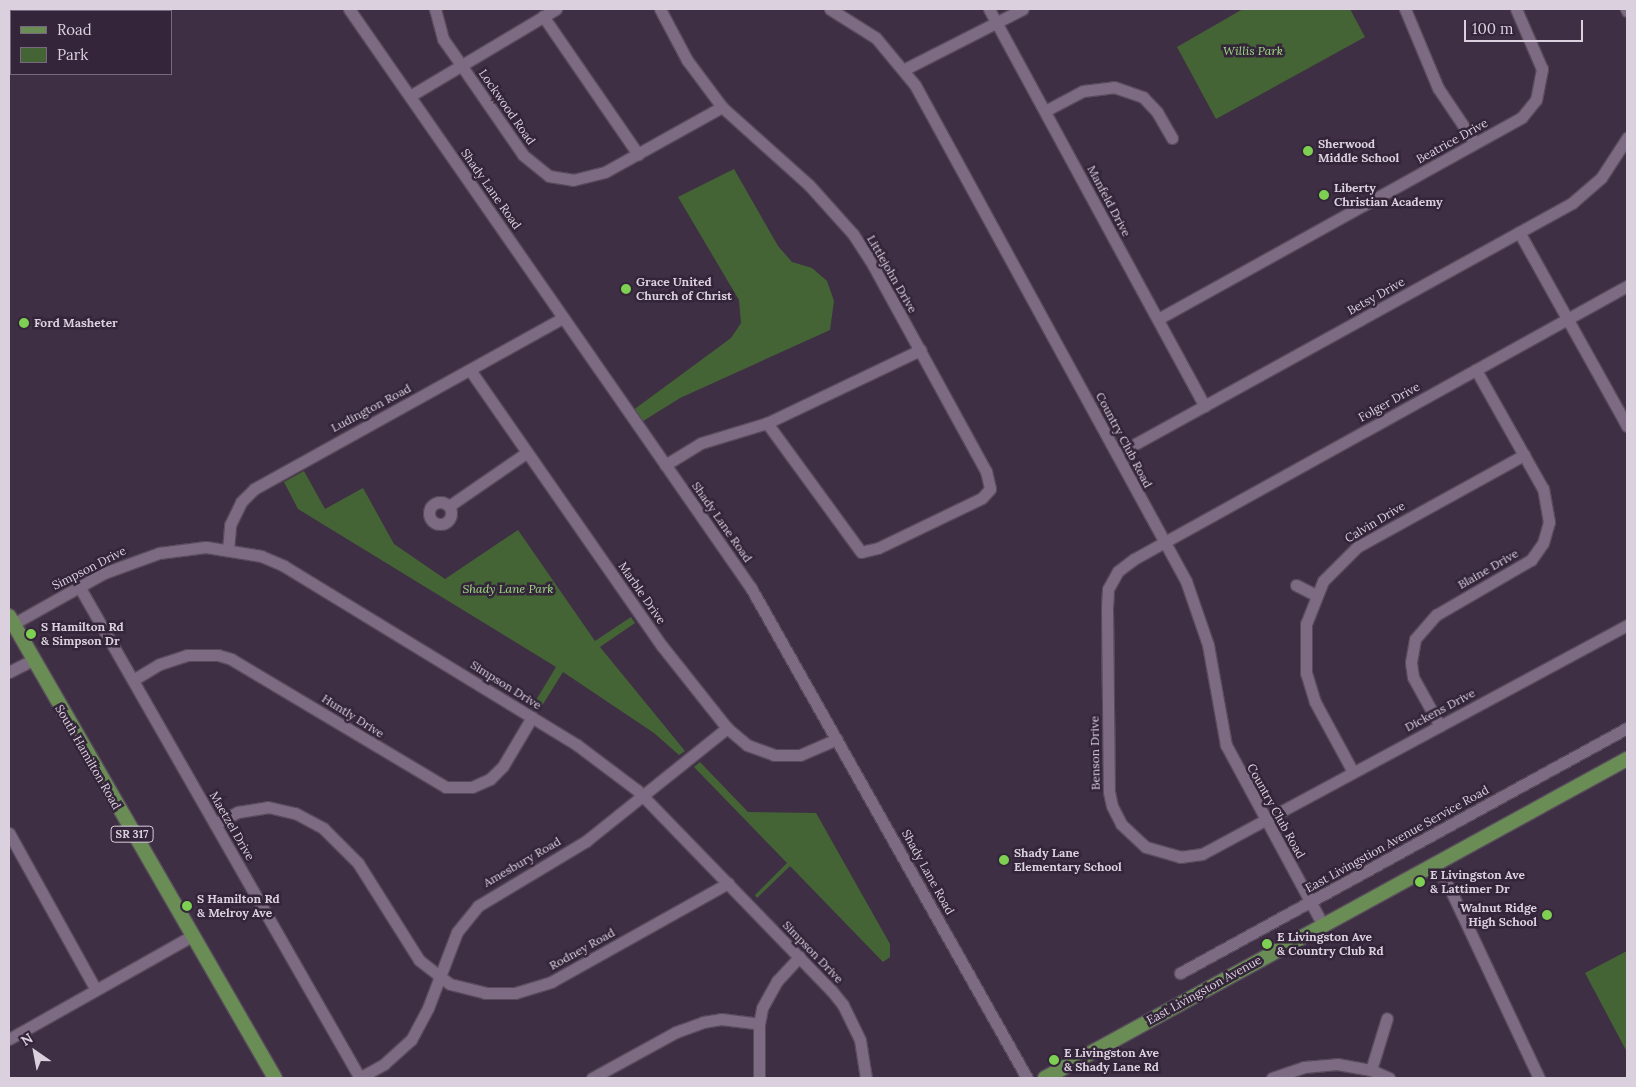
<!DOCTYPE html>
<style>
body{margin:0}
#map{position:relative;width:1636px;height:1087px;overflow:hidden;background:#3f2f44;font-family:Lora,serif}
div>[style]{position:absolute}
.green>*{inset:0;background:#446435}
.roads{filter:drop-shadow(1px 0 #584b5c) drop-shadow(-1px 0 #584b5c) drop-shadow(0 1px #584b5c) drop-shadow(0 -1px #584b5c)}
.minor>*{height:11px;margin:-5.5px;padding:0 5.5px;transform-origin:5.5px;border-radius:5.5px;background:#7d6b83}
.minor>.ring{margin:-5.5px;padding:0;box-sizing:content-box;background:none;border:11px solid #7d6b83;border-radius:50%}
.major>*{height:14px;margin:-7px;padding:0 7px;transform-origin:7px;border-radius:7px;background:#6a8d55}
.dots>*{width:14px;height:14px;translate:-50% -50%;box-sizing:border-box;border:2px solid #34253a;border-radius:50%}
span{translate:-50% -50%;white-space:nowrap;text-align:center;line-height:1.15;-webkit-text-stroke:5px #34253a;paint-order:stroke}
.shield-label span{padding:1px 4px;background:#34253a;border:1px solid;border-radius:4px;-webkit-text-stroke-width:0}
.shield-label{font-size:11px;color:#dbd1de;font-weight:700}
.park-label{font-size:12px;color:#9fde82;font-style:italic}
.street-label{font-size:12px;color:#dbd1de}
.poi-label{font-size:12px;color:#dbd1de;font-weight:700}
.left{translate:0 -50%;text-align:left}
.right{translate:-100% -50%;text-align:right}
.frame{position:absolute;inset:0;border:10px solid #dbd1de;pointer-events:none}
.legend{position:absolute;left:10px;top:10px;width:162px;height:65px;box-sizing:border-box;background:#34253a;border:1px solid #776a7c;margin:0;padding:6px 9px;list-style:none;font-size:15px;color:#dbd1de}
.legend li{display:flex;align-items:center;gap:10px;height:25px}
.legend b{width:25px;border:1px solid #776a7c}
.north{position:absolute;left:10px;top:1027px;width:50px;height:50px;-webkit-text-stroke:4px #34253a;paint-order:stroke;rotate:327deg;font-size:14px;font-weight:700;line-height:20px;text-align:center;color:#dbd1de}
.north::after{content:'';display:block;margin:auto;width:18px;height:22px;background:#dbd1de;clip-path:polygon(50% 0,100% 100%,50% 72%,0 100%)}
.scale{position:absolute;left:1464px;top:20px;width:119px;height:22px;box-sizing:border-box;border:2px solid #dbd1de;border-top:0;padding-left:6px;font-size:15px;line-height:18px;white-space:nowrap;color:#dbd1de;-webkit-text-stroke:4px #34253a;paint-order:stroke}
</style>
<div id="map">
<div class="green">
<div style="clip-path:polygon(1243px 9px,1350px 9px,1365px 37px,1216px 119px,1177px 47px)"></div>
<div style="clip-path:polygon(734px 169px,778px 246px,792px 262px,812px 268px,827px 281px,834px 301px,830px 330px,680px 398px,640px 423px,632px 411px,731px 338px,741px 323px,739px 300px,678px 197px)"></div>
<div style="clip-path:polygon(304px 471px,325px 509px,363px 488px,394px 544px,445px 579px,518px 530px,595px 641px,631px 617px,635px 623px,600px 647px,685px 751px,679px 755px,654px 733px,563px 672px,540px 709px,533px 705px,556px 667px,298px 509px,284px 482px)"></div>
<div style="clip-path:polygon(700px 762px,748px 812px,816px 813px,890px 944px,890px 957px,883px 962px,790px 866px,757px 898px,755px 895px,787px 863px,694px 767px)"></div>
<div style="clip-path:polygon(1627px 951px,1627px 1052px,1585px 973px)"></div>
</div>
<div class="roads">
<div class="minor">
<div style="left:349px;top:9px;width:705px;rotate:55.23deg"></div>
<div style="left:751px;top:588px;width:562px;rotate:60.61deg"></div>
<div style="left:435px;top:9px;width:31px;rotate:75deg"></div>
<div style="left:443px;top:39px;width:32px;rotate:55deg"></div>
<div style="left:461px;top:65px;width:109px;rotate:55.4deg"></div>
<div style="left:523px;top:155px;width:33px;rotate:39deg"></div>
<div style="left:549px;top:176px;width:24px;rotate:9deg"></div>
<div style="left:573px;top:180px;width:33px;rotate:-14deg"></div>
<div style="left:605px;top:172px;width:134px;rotate:-29.1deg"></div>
<div style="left:660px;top:9px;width:58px;rotate:62.1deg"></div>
<div style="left:687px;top:60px;width:59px;rotate:53.3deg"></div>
<div style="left:722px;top:107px;width:117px;rotate:41.9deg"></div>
<div style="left:809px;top:185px;width:66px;rotate:48.1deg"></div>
<div style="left:853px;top:234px;width:37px;rotate:57deg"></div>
<div style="left:873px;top:265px;width:235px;rotate:61.3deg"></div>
<div style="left:986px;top:471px;width:18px;rotate:77deg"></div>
<div style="left:990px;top:489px;width:12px;rotate:132deg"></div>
<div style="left:982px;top:498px;width:115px;rotate:154.3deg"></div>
<div style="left:878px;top:548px;width:17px;rotate:167deg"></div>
<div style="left:861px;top:552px;width:160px;rotate:-126.1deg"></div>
<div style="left:830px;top:9px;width:54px;rotate:32.2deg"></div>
<div style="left:876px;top:38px;width:61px;rotate:50.3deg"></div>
<div style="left:915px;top:85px;width:565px;rotate:61.35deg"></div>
<div style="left:1186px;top:581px;width:68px;rotate:71deg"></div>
<div style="left:1208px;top:645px;width:102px;rotate:79.8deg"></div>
<div style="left:1226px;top:745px;width:204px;rotate:61.7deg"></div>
<div style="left:989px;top:9px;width:452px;rotate:61.5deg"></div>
<div style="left:1405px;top:9px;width:86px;rotate:67.3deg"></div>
<div style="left:1438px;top:88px;width:66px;rotate:56.1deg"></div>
<div style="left:1626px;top:9px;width:2px;rotate:63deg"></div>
<div style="left:543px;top:16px;width:168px;rotate:55.5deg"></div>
<div style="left:905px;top:69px;width:132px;rotate:-27deg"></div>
<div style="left:410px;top:96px;width:170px;rotate:-30.8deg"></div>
<div style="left:1045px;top:111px;width:43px;rotate:-27.8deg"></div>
<div style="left:1083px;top:91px;width:31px;rotate:-7deg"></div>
<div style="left:1114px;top:87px;width:31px;rotate:19deg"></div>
<div style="left:1143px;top:97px;width:21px;rotate:47deg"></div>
<div style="left:1157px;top:112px;width:30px;rotate:60deg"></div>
<div style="left:1519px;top:232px;width:222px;rotate:60.9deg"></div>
<div style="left:1627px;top:286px;width:564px;rotate:151.02deg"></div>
<div style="left:1134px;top:559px;width:20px;rotate:143deg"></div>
<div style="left:1118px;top:571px;width:21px;rotate:119deg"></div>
<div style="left:1108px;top:589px;width:19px;rotate:93deg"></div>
<div style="left:1107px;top:608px;width:184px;rotate:89.4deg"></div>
<div style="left:1109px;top:792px;width:14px;rotate:78deg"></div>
<div style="left:1112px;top:806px;width:20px;rotate:63deg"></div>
<div style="left:1121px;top:824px;width:34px;rotate:43deg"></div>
<div style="left:1146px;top:847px;width:35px;rotate:16deg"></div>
<div style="left:1180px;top:857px;width:22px;rotate:-8deg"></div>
<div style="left:1202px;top:854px;width:483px;rotate:-28.3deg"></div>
<div style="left:1158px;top:319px;width:416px;rotate:-29deg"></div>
<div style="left:1522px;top:117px;width:22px;rotate:-51deg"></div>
<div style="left:1536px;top:100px;width:32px;rotate:-79deg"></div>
<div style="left:1542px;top:69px;width:65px;rotate:-113.4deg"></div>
<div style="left:470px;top:370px;width:336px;rotate:55.2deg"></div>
<div style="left:662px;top:646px;width:105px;rotate:51.6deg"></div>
<div style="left:727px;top:728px;width:26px;rotate:40deg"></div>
<div style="left:747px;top:745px;width:29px;rotate:20deg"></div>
<div style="left:774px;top:755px;width:26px"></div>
<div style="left:800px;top:755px;width:40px;rotate:-23.4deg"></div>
<div style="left:1117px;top:454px;width:520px;rotate:-28.88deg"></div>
<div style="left:1572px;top:203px;width:38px;rotate:-41deg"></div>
<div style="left:1601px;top:178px;width:48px;rotate:-57deg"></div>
<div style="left:665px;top:465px;width:42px;rotate:-31.4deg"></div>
<div style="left:701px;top:443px;width:69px;rotate:-16.9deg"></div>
<div style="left:767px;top:423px;width:170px;rotate:-25.5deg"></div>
<div class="ring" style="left:429px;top:502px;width:11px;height:11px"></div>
<div style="left:449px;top:506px;width:93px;rotate:-34.5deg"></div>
<div style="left:228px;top:550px;width:25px;rotate:-85deg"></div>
<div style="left:230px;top:525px;width:25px;rotate:-64deg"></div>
<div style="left:241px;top:502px;width:18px;rotate:-45deg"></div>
<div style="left:254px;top:489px;width:353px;rotate:-29deg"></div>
<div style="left:1296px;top:585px;width:22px;rotate:27deg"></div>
<div style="left:80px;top:588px;width:564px;rotate:60.26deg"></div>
<div style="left:13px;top:624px;width:104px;rotate:-29.3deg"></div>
<div style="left:104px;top:573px;width:59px;rotate:-20deg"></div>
<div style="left:159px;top:553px;width:47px;rotate:-7.3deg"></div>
<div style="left:206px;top:547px;width:56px;rotate:9.3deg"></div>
<div style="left:261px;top:556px;width:25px;rotate:23deg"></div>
<div style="left:284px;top:566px;width:343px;rotate:31.4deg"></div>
<div style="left:577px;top:745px;width:75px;rotate:36.9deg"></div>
<div style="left:637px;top:790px;width:279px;rotate:45.9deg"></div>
<div style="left:831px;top:990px;width:19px;rotate:51deg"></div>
<div style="left:843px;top:1005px;width:39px;rotate:64deg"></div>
<div style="left:860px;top:1040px;width:38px;rotate:81deg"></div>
<div style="left:9px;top:672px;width:27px;rotate:-27deg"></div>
<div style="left:133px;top:680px;width:31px;rotate:-31deg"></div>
<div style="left:160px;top:664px;width:28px;rotate:-18deg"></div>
<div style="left:187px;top:655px;width:31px"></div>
<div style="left:218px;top:655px;width:14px;rotate:17deg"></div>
<div style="left:231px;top:659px;width:250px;rotate:30.8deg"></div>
<div style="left:446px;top:787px;width:26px"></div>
<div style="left:472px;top:787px;width:20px;rotate:-24deg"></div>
<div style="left:490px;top:779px;width:18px;rotate:-45deg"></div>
<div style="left:503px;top:766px;width:57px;rotate:-59.4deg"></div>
<div style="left:1440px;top:726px;width:56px;rotate:-118.9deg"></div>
<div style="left:1413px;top:677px;width:15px;rotate:-98deg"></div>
<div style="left:1411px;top:662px;width:23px;rotate:-80deg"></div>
<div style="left:1415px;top:639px;width:32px;rotate:-49deg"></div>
<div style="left:1436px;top:615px;width:110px;rotate:-30.1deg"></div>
<div style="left:1531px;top:560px;width:21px;rotate:-55deg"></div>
<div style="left:1543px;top:543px;width:22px;rotate:-74deg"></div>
<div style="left:1549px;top:522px;width:34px;rotate:-100deg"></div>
<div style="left:1543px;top:489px;width:137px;rotate:-119.4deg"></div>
<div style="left:1353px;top:772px;width:80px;rotate:-118.5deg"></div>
<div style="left:1315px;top:702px;width:30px;rotate:-107deg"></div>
<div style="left:1306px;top:673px;width:49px;rotate:-90deg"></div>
<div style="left:1306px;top:624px;width:46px;rotate:-68.4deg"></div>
<div style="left:1323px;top:581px;width:48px;rotate:-45deg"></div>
<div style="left:1357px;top:547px;width:191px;rotate:-28.9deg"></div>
<div style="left:215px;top:824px;width:26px;rotate:-28deg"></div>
<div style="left:238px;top:812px;width:30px;rotate:-9deg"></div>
<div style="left:268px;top:807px;width:28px;rotate:13deg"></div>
<div style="left:295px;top:813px;width:32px;rotate:28deg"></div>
<div style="left:323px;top:828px;width:49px;rotate:45deg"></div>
<div style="left:358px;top:863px;width:115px;rotate:57.8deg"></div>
<div style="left:419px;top:960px;width:39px;rotate:38deg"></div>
<div style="left:450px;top:984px;width:36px;rotate:14deg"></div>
<div style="left:485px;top:993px;width:30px"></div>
<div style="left:515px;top:993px;width:38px;rotate:-17deg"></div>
<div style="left:551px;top:982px;width:203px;rotate:-29.2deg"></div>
<div style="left:9px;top:833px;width:179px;rotate:61deg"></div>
<div style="left:1435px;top:865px;width:28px;rotate:58deg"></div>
<div style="left:1450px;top:889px;width:209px;rotate:64.8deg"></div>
<div style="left:1180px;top:973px;width:510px;rotate:-28.73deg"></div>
<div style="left:9px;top:1039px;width:210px;rotate:-29.4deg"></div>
<div style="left:1371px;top:1070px;width:54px;rotate:-72.9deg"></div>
<div style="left:359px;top:1078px;width:29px;rotate:-29deg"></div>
<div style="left:384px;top:1064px;width:36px;rotate:-42deg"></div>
<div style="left:411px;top:1040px;width:36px;rotate:-62deg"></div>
<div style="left:428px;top:1008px;width:81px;rotate:-69.1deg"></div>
<div style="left:457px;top:932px;width:33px;rotate:-51deg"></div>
<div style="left:478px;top:906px;width:126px;rotate:-31deg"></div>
<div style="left:586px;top:841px;width:181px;rotate:-38.7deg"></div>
<div style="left:592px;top:1078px;width:96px;rotate:-28.7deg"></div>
<div style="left:676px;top:1032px;width:29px;rotate:-20deg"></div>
<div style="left:703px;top:1022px;width:18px;rotate:-9deg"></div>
<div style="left:721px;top:1019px;width:38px;rotate:7deg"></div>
<div style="left:759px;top:1078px;width:54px;rotate:-90deg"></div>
<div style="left:759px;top:1024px;width:16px;rotate:-79deg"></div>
<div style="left:762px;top:1008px;width:31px;rotate:-61deg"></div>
<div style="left:777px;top:981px;width:33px;rotate:-47deg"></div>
<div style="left:1272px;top:1078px;width:34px;rotate:-19deg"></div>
<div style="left:1304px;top:1067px;width:33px;rotate:-5deg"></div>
<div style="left:1337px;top:1064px;width:35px;rotate:10deg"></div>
<div style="left:1371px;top:1070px;width:20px;rotate:24deg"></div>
</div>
<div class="major">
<div style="left:36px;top:11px;width:4px;rotate:-27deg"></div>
<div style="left:9px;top:28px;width:3px;rotate:-45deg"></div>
<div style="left:9px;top:616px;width:533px;rotate:60.07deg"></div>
<div style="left:1045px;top:1078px;width:664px;rotate:-28.73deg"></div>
</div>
</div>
<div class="dots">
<div style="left:1308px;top:151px;background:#7ed053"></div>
<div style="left:1324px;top:195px;background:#7ed053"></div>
<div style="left:626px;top:289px;background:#7ed053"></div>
<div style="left:24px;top:323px;background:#7ed053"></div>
<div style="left:31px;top:634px;background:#7ed053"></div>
<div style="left:1004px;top:860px;background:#7ed053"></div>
<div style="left:1420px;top:882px;background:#7ed053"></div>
<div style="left:187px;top:906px;background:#7ed053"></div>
<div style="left:1547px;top:915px;background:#7ed053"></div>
<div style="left:1267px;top:944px;background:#7ed053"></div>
<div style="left:1054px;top:1060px;background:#7ed053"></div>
</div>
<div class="shield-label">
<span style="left:132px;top:834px">SR 317</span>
</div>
<div class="park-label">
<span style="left:1253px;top:51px">Willis Park</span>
<span style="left:508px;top:589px">Shady Lane Park</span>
</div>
<div class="street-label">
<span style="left:507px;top:107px;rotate:55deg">Lockwood Road</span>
<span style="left:1452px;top:141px;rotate:-29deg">Beatrice Drive</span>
<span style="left:491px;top:189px;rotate:55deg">Shady Lane Road</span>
<span style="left:1109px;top:201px;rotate:62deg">Manfeld Drive</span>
<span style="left:892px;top:274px;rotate:60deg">Littlejohn Drive</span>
<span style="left:1376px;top:296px;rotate:-29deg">Betsy Drive</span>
<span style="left:1389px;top:402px;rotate:-29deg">Folger Drive</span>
<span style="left:371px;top:408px;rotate:-28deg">Ludington Road</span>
<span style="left:1124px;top:440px;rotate:62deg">Country Club Road</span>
<span style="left:722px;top:522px;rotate:55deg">Shady Lane Road</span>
<span style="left:1375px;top:522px;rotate:-31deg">Calvin Drive</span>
<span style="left:89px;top:568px;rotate:-27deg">Simpson Drive</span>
<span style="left:1488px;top:569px;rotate:-30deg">Blaine Drive</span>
<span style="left:642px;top:593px;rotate:55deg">Marble Drive</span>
<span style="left:506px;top:685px;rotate:32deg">Simpson Drive</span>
<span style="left:1440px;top:710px;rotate:-28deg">Dickens Drive</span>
<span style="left:353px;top:716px;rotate:32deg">Huntly Drive</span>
<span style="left:1095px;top:753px;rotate:-91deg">Benson Drive</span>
<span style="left:88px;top:757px;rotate:60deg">South Hamilton Road</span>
<span style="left:1276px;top:811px;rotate:61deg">Country Club Road</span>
<span style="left:232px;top:826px;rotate:60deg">Maetzel Drive</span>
<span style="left:1397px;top:839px;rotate:-29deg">East Livingstion Avenue Service Road</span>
<span style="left:522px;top:862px;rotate:-30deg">Amesbury Road</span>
<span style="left:928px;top:872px;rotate:61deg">Shady Lane Road</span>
<span style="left:582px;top:949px;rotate:-29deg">Rodney Road</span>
<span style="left:813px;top:952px;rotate:46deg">Simpson Drive</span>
<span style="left:1204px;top:990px;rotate:-29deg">East Livingston Avenue</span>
</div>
<div class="poi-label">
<span class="left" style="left:1318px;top:151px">Sherwood<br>Middle School</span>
<span class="left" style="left:1334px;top:195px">Liberty<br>Christian Academy</span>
<span class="left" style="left:636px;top:289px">Grace United<br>Church of Christ</span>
<span class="left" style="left:34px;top:323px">Ford Masheter</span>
<span class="left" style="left:41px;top:634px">S Hamilton Rd<br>&amp; Simpson Dr</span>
<span class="left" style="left:1014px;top:860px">Shady Lane<br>Elementary School</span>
<span class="left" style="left:1430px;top:882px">E Livingston Ave<br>&amp; Lattimer Dr</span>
<span class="left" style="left:197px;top:906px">S Hamilton Rd<br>&amp; Melroy Ave</span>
<span class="right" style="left:1537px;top:915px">Walnut Ridge<br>High School</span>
<span class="left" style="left:1277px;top:944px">E Livingston Ave<br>&amp; Country Club Rd</span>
<span class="left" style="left:1064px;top:1060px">E Livingston Ave<br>&amp; Shady Lane Rd</span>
</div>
<div class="frame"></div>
<ul class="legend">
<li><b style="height:6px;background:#6a8d55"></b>Road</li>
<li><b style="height:14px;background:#446435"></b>Park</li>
</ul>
<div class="north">N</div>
<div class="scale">100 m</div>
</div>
